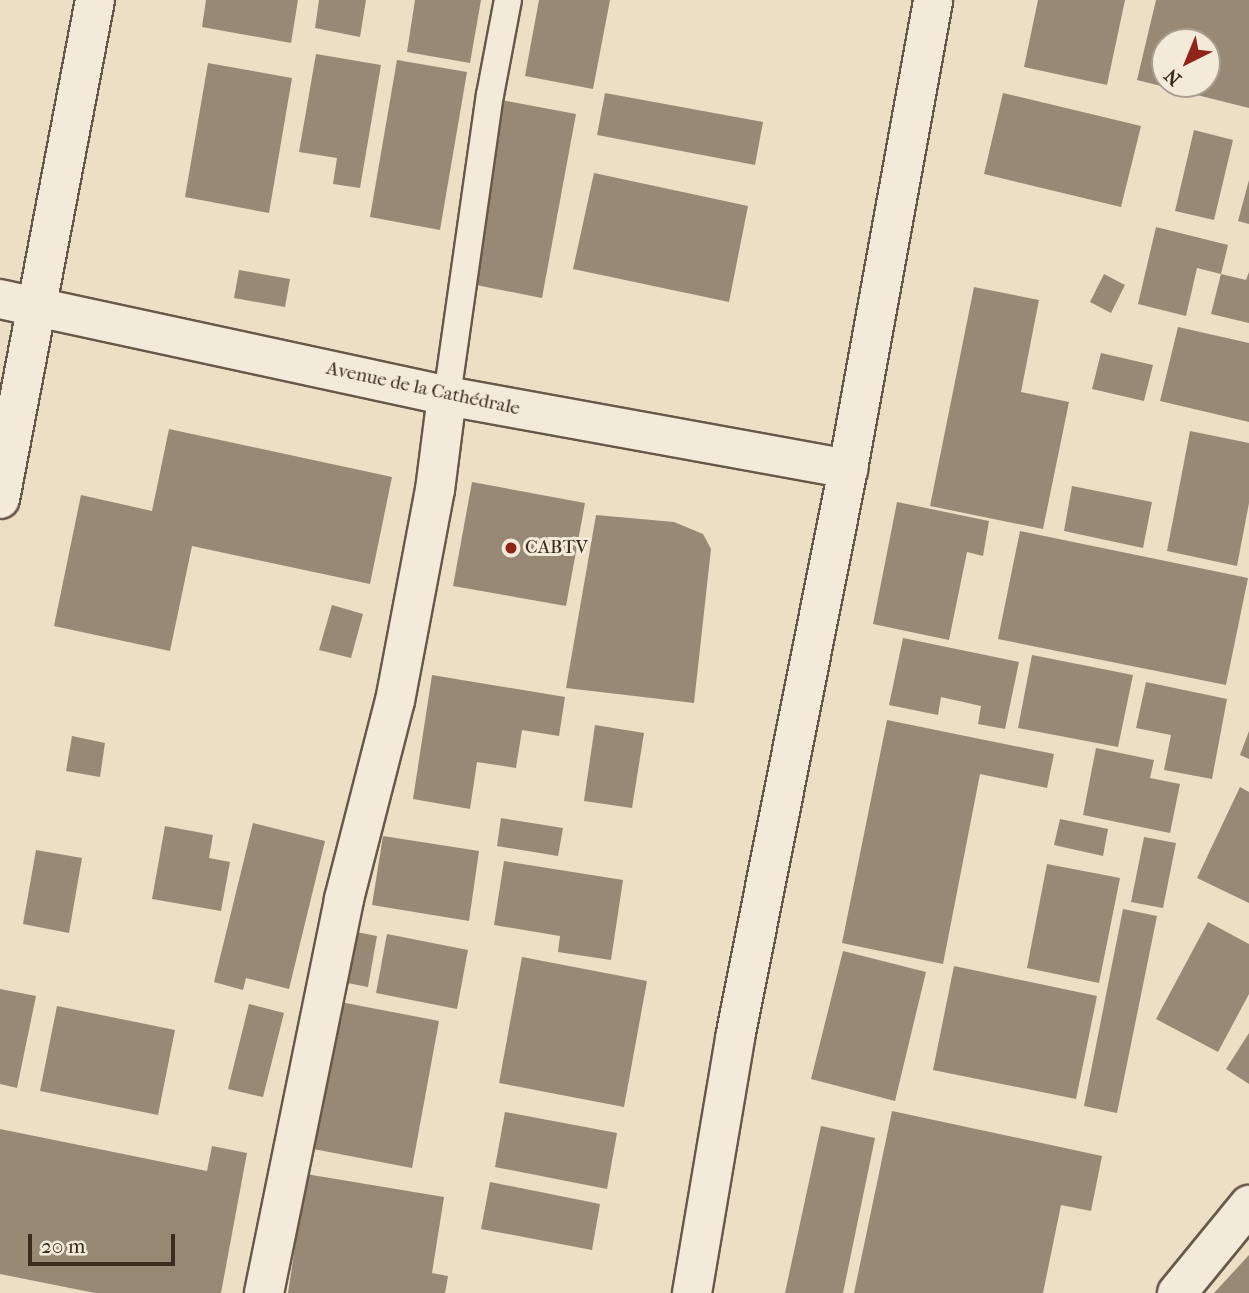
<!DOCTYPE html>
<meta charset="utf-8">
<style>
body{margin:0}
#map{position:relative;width:1249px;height:1293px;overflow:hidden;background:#eddec6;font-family:"IM FELL French Canon",serif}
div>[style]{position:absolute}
.building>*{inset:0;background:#988976}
.roads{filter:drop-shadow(2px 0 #685849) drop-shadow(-2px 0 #685849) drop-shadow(0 2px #685849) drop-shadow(0 -2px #685849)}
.lane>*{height:26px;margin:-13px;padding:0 13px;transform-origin:13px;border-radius:13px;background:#f3eada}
.street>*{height:38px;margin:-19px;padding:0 19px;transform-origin:19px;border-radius:19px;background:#f3eada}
.secondary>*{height:38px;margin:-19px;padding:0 19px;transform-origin:19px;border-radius:19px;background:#f3eada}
.dots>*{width:19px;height:19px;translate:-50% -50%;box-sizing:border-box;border:4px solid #f3eada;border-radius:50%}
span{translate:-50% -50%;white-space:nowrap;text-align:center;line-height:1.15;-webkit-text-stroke:6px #f3eada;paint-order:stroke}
.street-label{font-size:19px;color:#3b2c1f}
.poi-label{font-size:19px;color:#3b2c1f}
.left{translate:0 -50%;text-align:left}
.north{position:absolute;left:1151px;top:28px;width:70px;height:70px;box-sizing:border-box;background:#f3eada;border:2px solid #a99e8f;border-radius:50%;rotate:223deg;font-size:19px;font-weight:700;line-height:28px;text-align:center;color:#3b2c1f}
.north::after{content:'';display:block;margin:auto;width:24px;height:32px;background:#8f2418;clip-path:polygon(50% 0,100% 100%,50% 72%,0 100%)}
.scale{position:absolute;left:28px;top:1234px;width:147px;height:32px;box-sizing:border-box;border:4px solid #3b2c1f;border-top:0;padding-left:9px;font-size:21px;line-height:24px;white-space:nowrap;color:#3b2c1f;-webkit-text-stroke:5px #f3eada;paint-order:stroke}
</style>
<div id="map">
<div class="building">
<div style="clip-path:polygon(206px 0,298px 0,291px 43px,202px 27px)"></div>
<div style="clip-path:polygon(319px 0,366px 0,360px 37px,315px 28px)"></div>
<div style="clip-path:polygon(415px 0,481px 0,470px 63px,407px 52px)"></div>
<div style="clip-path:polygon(539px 0,610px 0,593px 89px,525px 76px)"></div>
<div style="clip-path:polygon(1038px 0,1125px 0,1107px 85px,1024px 67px)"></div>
<div style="clip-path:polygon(evenodd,1156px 0,1249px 0,1249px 108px,1137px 80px,1156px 0,1165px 42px,1207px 42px,1207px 84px,1165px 84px,1165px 42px)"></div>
<div style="clip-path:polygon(316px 54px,381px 65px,360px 188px,333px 184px,337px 158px,299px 152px)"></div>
<div style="clip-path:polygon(397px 60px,467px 72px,440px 230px,370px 217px)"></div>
<div style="clip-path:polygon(208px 63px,292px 78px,269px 213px,185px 197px)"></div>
<div style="clip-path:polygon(605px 93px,763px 122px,755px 165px,597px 135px)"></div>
<div style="clip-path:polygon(1003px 93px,1141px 126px,1121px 207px,984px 174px)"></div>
<div style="clip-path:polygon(501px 100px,576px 114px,542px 298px,466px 283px)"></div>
<div style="clip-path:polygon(1194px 130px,1233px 140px,1214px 220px,1175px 211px)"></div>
<div style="clip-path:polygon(594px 173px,748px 206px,729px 302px,573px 269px)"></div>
<div style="clip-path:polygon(1249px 180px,1249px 224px,1238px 221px)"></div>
<div style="clip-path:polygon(1156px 227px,1228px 245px,1221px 274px,1197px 268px,1186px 316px,1138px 304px)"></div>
<div style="clip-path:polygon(239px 270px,290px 279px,285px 307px,234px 298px)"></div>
<div style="clip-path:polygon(1249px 272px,1249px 323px,1211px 314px,1221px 274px,1246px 280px)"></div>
<div style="clip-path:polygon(1104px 274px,1125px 285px,1111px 313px,1090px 302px)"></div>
<div style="clip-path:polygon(974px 287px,1039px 300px,1021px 392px,1069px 402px,1043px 529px,930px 506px)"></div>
<div style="clip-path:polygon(1178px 327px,1249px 343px,1249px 422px,1160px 401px)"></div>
<div style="clip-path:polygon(1101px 353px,1153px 365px,1144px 401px,1092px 389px)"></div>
<div style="clip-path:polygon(169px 429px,392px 477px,370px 584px,192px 546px,170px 651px,54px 626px,81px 495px,152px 511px)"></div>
<div style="clip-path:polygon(1190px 431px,1249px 443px,1249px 503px,1237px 566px,1167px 551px)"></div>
<div style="clip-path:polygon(472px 482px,585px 503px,566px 606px,453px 586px)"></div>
<div style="clip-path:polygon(1072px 486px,1152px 502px,1143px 548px,1064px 531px)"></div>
<div style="clip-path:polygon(897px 502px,989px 521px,983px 556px,967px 552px,949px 640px,873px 624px)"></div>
<div style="clip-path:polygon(596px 515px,674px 522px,703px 534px,711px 549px,694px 703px,566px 688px)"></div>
<div style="clip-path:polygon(1020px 531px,1248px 578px,1226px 685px,998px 639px)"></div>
<div style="clip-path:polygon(332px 605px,363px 614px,351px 658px,319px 650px)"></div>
<div style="clip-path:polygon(903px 638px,1019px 662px,1005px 729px,978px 724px,981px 706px,941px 697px,938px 715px,889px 705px)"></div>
<div style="clip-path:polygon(1032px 655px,1133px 675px,1118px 747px,1018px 728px)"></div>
<div style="clip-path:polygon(432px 675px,565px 697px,559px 736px,522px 730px,516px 768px,477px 762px,470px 809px,413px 799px)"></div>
<div style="clip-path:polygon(1146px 682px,1227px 699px,1212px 779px,1164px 770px,1171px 735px,1136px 728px)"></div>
<div style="clip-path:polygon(887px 720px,1054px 754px,1047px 788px,980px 774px,943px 964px,842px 943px)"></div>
<div style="clip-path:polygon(595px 725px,644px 733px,632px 808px,584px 801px)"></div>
<div style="clip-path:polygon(1249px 731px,1249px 759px,1240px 755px)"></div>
<div style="clip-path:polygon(72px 736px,105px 743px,100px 777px,66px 771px)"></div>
<div style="clip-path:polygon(1096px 748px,1154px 760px,1150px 778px,1180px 784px,1170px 833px,1083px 815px)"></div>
<div style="clip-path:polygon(1240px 787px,1249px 792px,1249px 903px,1197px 878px)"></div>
<div style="clip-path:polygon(501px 818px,563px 828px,558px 856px,497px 846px)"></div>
<div style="clip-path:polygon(1060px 819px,1108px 829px,1103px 856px,1054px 845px)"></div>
<div style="clip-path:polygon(253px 823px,325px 841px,289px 989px,246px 978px,243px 990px,214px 982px)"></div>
<div style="clip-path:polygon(165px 826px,213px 835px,209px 858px,230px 862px,221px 911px,152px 899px)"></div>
<div style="clip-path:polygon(383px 836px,479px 851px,469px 921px,372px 905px)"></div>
<div style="clip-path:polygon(1144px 837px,1176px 843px,1163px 908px,1131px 902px)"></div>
<div style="clip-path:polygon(36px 850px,82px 858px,69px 933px,23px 924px)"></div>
<div style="clip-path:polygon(504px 861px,623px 880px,611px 960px,558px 952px,560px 936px,494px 925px)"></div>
<div style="clip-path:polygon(1047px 864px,1120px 878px,1099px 983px,1027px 968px)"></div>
<div style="clip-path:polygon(1123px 909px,1157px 916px,1117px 1113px,1084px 1106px)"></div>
<div style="clip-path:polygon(1208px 922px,1249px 944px,1249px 994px,1218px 1052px,1156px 1019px)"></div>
<div style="clip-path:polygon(346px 930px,377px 936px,368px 987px,337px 981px)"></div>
<div style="clip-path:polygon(387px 934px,468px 950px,457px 1009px,376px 993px)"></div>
<div style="clip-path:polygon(843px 951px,926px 972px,895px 1101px,811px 1079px)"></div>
<div style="clip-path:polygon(522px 957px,647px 981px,624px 1107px,499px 1083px)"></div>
<div style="clip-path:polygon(954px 966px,1097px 996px,1076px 1099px,933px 1070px)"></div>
<div style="clip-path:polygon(0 989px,36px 996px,17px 1088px,0 1084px)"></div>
<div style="clip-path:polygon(330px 1000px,439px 1021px,412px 1168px,303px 1147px)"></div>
<div style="clip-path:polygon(249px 1004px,284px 1013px,263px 1097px,228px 1089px)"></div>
<div style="clip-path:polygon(57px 1006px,175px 1030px,158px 1115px,40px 1091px)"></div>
<div style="clip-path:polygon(1249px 1033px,1249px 1084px,1226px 1069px)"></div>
<div style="clip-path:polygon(892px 1111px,1102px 1156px,1091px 1211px,1061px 1205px,1043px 1293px,854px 1293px)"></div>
<div style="clip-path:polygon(505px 1112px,617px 1133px,607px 1189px,495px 1167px)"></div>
<div style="clip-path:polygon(821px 1126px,875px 1138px,843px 1293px,785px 1293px)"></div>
<div style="clip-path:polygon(0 1129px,207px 1171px,212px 1146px,247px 1153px,221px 1293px,95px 1293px,0 1274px)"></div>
<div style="clip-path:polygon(306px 1174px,444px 1197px,432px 1273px,448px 1276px,445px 1293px,288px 1293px)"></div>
<div style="clip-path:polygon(490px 1182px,600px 1204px,592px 1250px,481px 1229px)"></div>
<div style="clip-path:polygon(1249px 1255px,1249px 1293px,1214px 1293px)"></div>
</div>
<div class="roads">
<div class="lane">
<div style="left:447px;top:396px;width:304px;rotate:-81.9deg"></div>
<div style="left:490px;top:95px;width:97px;rotate:-79.3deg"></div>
</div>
<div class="street">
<div style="left:0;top:499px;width:508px;rotate:-79.22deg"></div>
<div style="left:264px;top:1293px;width:402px;rotate:-78.5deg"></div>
<div style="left:344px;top:899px;width:204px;rotate:-75.6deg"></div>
<div style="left:395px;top:701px;width:215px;rotate:-79.3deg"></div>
<div style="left:435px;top:490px;width:95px;rotate:-82.7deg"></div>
<div style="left:1177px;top:1293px;width:114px;rotate:-50.7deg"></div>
</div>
<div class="secondary">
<div style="left:0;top:299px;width:457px;rotate:12.2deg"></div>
<div style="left:447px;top:396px;width:408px;rotate:10.3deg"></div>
<div style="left:692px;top:1293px;width:259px;rotate:-80.4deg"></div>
<div style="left:735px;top:1038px;width:580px;rotate:-78.77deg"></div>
<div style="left:848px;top:469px;width:477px;rotate:-79.7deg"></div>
</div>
</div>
<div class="dots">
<div style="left:511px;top:548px;background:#8f2418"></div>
</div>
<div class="street-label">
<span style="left:423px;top:389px;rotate:12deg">Avenue de la Cathédrale</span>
</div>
<div class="poi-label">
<span class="left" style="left:525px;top:548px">CABTV</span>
</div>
<div class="north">N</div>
<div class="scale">20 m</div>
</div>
